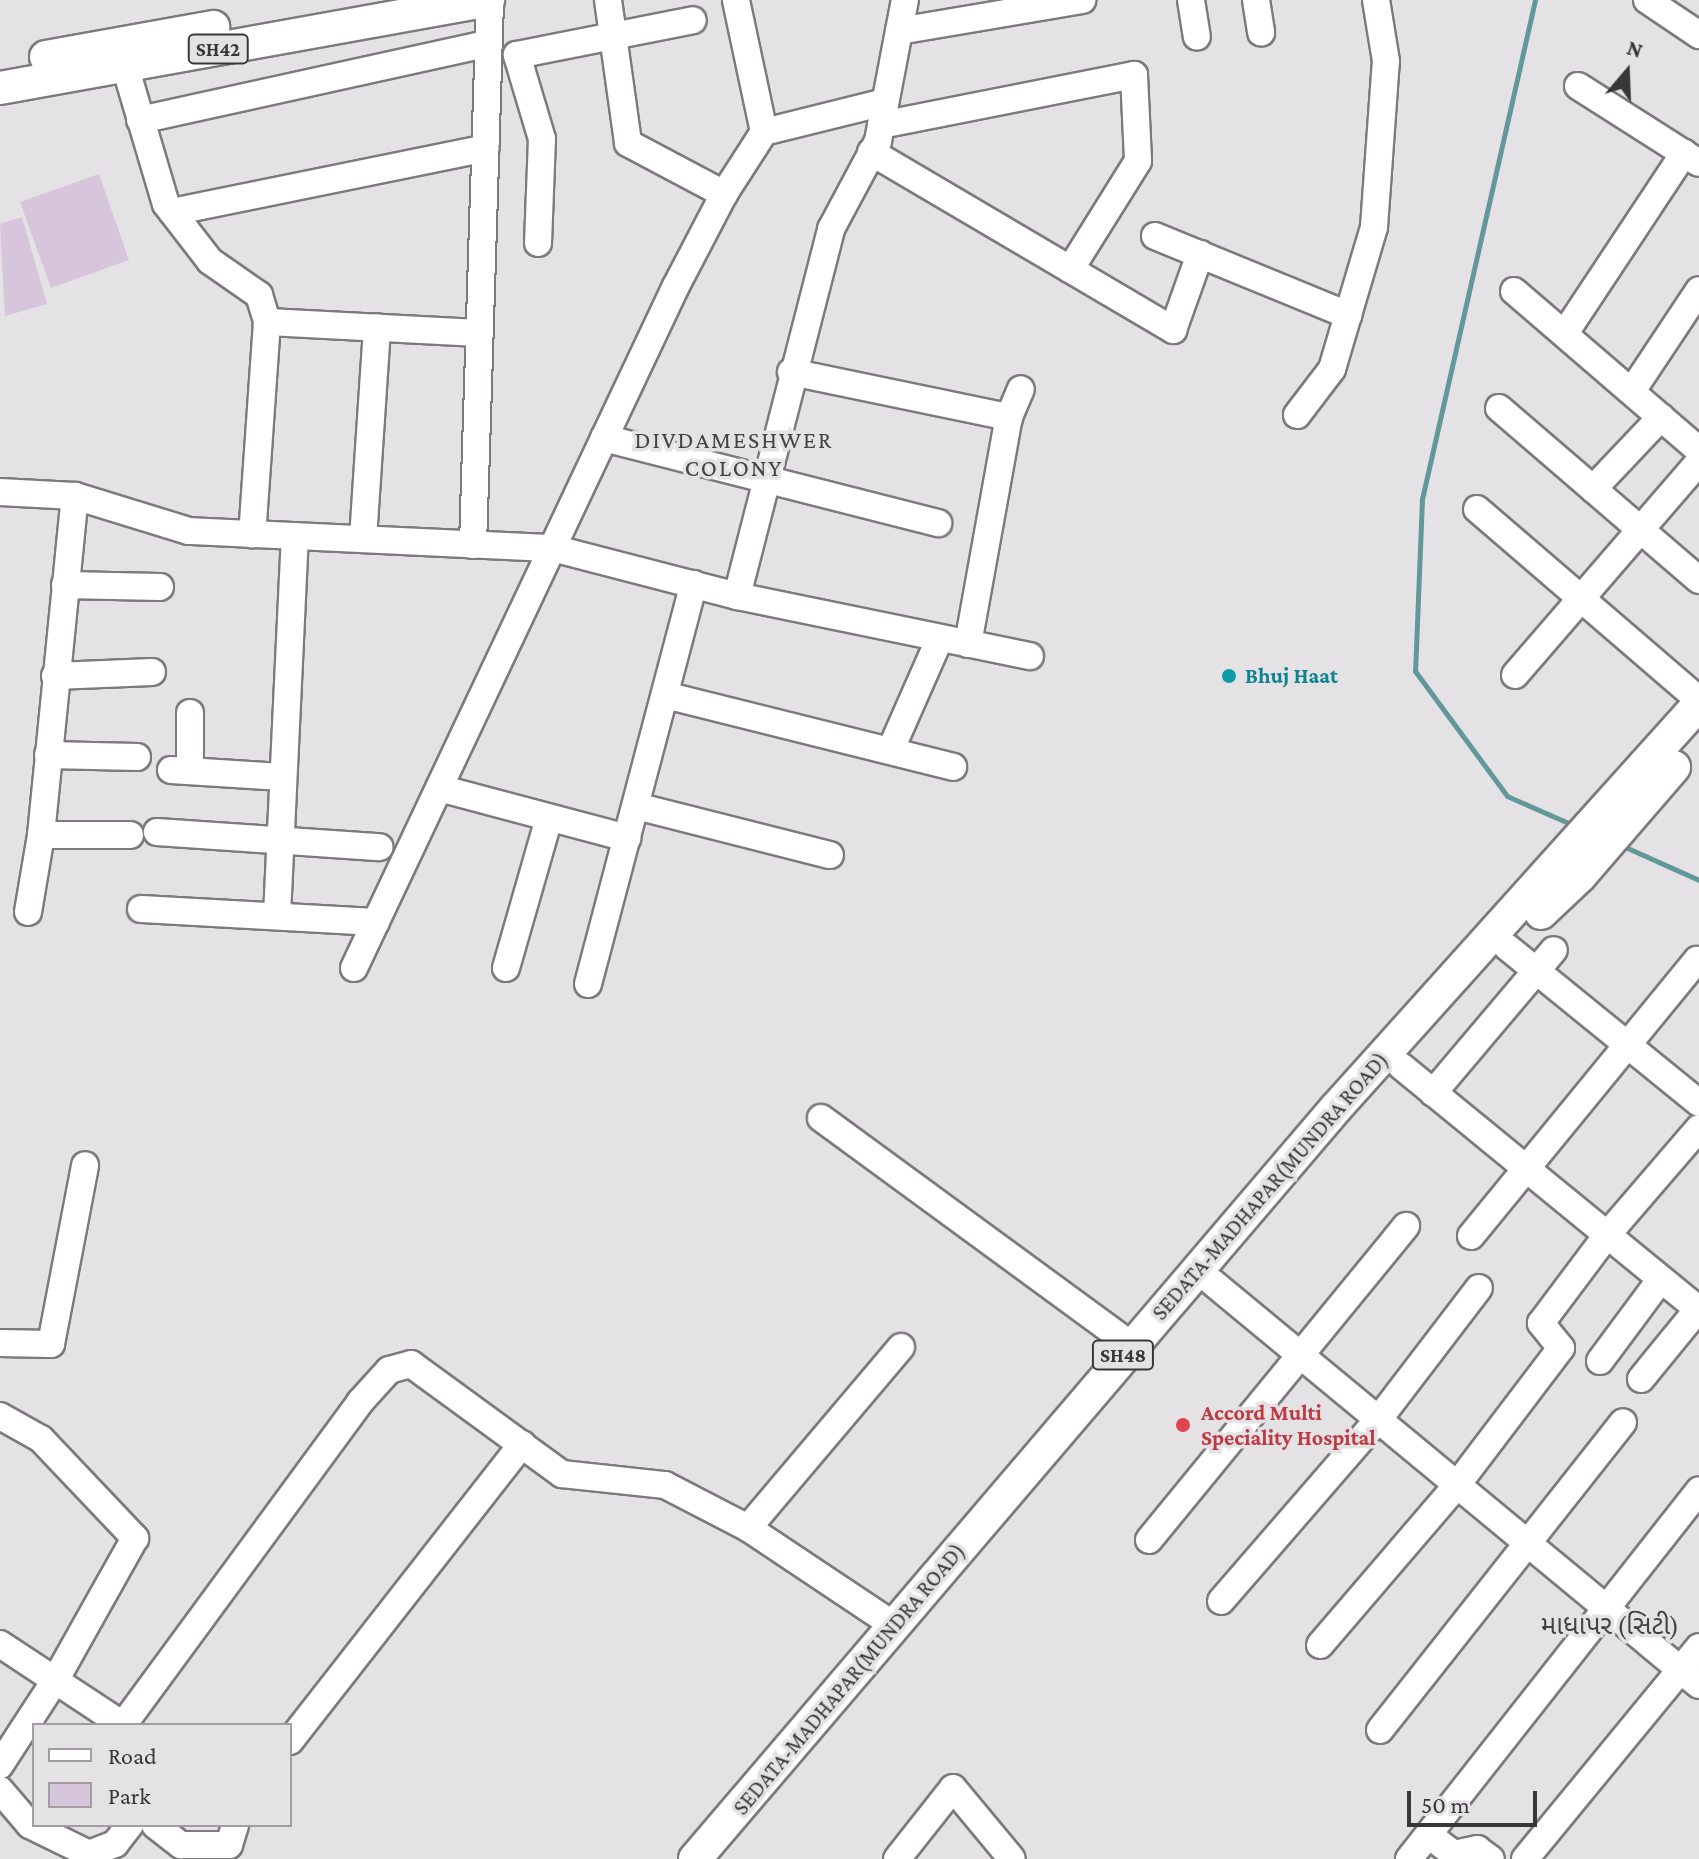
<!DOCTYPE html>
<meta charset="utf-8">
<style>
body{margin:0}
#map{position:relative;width:1699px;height:1859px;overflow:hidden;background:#e5e2e5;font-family:"Crimson Pro","Noto Sans Gujarati",serif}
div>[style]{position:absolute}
.green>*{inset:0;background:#d7c5db}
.stream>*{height:5px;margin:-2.5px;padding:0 2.5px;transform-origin:2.5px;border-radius:2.5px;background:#63989b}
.roads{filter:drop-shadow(2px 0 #7d7a7d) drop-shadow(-2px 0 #7d7a7d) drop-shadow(0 2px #7d7a7d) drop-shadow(0 -2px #7d7a7d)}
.minor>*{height:26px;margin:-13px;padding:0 13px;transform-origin:13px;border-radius:13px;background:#fff}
.major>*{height:32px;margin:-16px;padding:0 16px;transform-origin:16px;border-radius:16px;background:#fff}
.dots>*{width:22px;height:22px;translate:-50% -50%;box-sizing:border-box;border:4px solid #e5e2e5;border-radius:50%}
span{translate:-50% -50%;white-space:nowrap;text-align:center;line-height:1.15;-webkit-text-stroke:7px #e5e2e5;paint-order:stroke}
.shield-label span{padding:2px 6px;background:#e5e2e5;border:2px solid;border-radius:6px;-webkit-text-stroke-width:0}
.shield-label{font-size:20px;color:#383738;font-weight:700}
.culture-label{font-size:22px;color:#0d838f;font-weight:700}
.left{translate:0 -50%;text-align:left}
.street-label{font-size:22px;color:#383738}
.health-label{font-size:22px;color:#be3a42;font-weight:700}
.neighbourhood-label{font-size:24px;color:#444245;letter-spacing:2px}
.quarter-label{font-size:26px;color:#444245}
.legend{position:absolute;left:32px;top:1723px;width:260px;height:104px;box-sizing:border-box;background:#e5e2e5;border:2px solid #a09ea0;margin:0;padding:10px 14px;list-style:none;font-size:24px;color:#383738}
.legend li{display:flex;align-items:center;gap:16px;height:40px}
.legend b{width:40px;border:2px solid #a09ea0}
.north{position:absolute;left:1587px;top:32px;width:80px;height:80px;-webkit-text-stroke:6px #e5e2e5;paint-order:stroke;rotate:19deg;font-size:22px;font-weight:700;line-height:32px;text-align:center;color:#383738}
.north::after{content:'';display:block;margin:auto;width:28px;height:36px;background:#383738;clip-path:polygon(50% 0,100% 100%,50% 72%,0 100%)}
.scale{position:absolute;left:1407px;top:1791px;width:130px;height:36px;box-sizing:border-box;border:4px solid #383738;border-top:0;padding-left:10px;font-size:24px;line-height:28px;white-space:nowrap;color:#383738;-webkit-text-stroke:6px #e5e2e5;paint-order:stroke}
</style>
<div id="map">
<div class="green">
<div style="clip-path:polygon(99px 174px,129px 260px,51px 288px,20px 202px)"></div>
<div style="clip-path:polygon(22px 217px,47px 304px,5px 316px,0 224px)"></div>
</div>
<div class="stream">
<div style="left:1535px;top:0;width:512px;rotate:102.76deg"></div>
<div style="left:1422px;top:499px;width:172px;rotate:92.3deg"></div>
<div style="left:1415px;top:671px;width:155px;rotate:53.6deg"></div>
<div style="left:1507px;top:796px;width:72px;rotate:23.7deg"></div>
<div style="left:1623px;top:846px;width:83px;rotate:24.1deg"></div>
</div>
<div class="roads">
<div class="minor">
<div style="left:608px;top:0;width:144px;rotate:82deg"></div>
<div style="left:628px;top:143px;width:109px;rotate:28deg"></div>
<div style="left:1191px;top:0;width:37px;rotate:81deg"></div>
<div style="left:1256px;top:0;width:33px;rotate:81deg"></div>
<div style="left:1647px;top:0;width:63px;rotate:33.9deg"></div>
<div style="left:899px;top:31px;width:186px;rotate:-9.6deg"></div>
<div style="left:125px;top:66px;width:144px;rotate:73.5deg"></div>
<div style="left:166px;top:204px;width:72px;rotate:52.3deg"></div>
<div style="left:210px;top:261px;width:60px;rotate:34.8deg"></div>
<div style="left:259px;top:295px;width:28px;rotate:73deg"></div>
<div style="left:267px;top:322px;width:213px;rotate:94deg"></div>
<div style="left:1578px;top:86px;width:143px;rotate:32.5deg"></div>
<div style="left:140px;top:120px;width:357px;rotate:-12.4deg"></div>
<div style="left:881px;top:125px;width:258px;rotate:-11.2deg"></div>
<div style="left:1134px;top:75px;width:86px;rotate:87.3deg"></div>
<div style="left:1138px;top:161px;width:128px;rotate:122deg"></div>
<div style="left:764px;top:132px;width:125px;rotate:-13.9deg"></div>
<div style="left:871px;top:152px;width:351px;rotate:30.5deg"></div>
<div style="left:1173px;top:330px;width:81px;rotate:-70.4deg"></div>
<div style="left:172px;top:212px;width:320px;rotate:-11.5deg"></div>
<div style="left:1155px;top:236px;width:209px;rotate:22.3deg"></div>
<div style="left:538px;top:243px;width:104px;rotate:-87.8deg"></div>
<div style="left:542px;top:139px;width:88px;rotate:-106.6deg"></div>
<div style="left:517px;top:55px;width:179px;rotate:-11.2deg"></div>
<div style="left:1514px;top:291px;width:244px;rotate:40.7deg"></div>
<div style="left:267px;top:322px;width:213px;rotate:3deg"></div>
<div style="left:1565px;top:333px;width:216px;rotate:-56.5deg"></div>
<div style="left:791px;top:372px;width:223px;rotate:11.7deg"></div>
<div style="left:1632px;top:391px;width:121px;rotate:-56.4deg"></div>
<div style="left:1499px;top:408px;width:264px;rotate:40.7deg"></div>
<div style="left:1297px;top:415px;width:58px;rotate:-52.7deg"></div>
<div style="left:1332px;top:369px;width:148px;rotate:-73.5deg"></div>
<div style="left:1374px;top:227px;width:166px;rotate:-85.9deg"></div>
<div style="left:1386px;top:61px;width:62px;rotate:-99.3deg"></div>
<div style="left:604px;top:438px;width:345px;rotate:14.3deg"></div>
<div style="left:1593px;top:489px;width:99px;rotate:-46.6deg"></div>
<div style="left:0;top:492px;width:75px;rotate:3.1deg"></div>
<div style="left:75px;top:496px;width:119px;rotate:17.1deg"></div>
<div style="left:189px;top:531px;width:363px;rotate:2.7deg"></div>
<div style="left:552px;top:548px;width:191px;rotate:14.5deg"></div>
<div style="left:737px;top:596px;width:299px;rotate:11.6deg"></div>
<div style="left:1477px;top:509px;width:293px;rotate:40.7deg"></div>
<div style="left:363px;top:539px;width:212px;rotate:-86.2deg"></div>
<div style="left:473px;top:545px;width:545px;rotate:-88.21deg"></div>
<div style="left:65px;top:585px;width:95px;rotate:1.2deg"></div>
<div style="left:737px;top:596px;width:379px;rotate:-75.6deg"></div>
<div style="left:831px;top:229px;width:100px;rotate:-61.9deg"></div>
<div style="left:878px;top:141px;width:144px;rotate:-79.2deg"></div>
<div style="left:968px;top:644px;width:231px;rotate:-79.8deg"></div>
<div style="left:1009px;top:417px;width:30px;rotate:-67deg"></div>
<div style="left:1515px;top:675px;width:281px;rotate:-49.2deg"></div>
<div style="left:55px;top:676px;width:97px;rotate:-2.4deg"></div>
<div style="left:665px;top:695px;width:297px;rotate:14deg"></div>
<div style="left:891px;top:749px;width:121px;rotate:-66.2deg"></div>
<div style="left:48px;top:755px;width:89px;rotate:1.3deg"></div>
<div style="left:171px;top:770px;width:111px;rotate:3.6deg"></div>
<div style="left:190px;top:771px;width:58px;rotate:-90deg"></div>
<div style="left:439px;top:788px;width:195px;rotate:14.9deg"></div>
<div style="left:636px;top:806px;width:200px;rotate:14.2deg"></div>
<div style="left:157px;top:832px;width:223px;rotate:3.9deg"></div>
<div style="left:41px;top:835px;width:89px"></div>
<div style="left:141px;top:909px;width:235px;rotate:3.2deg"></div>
<div style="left:28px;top:912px;width:78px;rotate:-80.4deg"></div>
<div style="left:41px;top:835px;width:341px;rotate:-84.3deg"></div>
<div style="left:277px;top:916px;width:380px;rotate:-87.3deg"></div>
<div style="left:1507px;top:947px;width:247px;rotate:39.1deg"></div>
<div style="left:354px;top:968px;width:754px;rotate:-64.73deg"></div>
<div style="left:676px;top:286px;width:104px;rotate:-62.4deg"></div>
<div style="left:724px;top:194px;width:74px;rotate:-57.2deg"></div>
<div style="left:764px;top:132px;width:135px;rotate:-102deg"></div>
<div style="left:506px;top:968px;width:156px;rotate:-74deg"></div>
<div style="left:588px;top:984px;width:414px;rotate:-75.2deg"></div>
<div style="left:1401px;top:1066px;width:385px;rotate:39.3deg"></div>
<div style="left:1433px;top:1093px;width:187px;rotate:-49.8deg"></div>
<div style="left:821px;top:1118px;width:384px;rotate:36.2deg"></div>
<div style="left:1471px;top:1236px;width:357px;rotate:-50.7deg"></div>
<div style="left:1212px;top:1282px;width:632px;rotate:39.61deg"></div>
<div style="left:0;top:1343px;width:51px;rotate:1.1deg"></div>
<div style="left:51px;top:1344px;width:182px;rotate:-79.2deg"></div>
<div style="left:1600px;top:1361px;width:102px;rotate:-53.4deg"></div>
<div style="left:1641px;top:1379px;width:92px;rotate:-50.8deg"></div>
<div style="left:0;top:1416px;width:47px;rotate:29.3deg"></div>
<div style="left:41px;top:1439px;width:137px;rotate:46.5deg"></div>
<div style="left:135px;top:1538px;width:162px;rotate:119.3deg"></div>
<div style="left:56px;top:1679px;width:103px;rotate:123.1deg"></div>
<div style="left:748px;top:1528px;width:237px;rotate:-49.8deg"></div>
<div style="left:1149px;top:1540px;width:406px;rotate:-50.7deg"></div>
<div style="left:1221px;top:1601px;width:240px;rotate:-49.1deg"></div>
<div style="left:1378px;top:1420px;width:166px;rotate:-52.6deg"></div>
<div style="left:0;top:1644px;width:147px;rotate:33.4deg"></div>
<div style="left:1320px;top:1645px;width:211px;rotate:-49.4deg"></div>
<div style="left:1457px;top:1485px;width:172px;rotate:-52.8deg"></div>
<div style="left:1561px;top:1348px;width:32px;rotate:-129deg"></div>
<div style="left:1541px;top:1323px;width:110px;rotate:-53.1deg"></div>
<div style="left:1607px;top:1235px;width:141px;rotate:-49.3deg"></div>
<div style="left:123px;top:1725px;width:401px;rotate:-53.7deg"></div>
<div style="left:360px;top:1402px;width:43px;rotate:-47.8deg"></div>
<div style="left:389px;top:1370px;width:23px;rotate:-15deg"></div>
<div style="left:411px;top:1364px;width:187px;rotate:36.1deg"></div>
<div style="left:562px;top:1474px;width:104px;rotate:6.1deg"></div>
<div style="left:665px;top:1485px;width:93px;rotate:27.4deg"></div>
<div style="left:748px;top:1528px;width:177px;rotate:33.7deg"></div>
<div style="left:1380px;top:1730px;width:392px;rotate:-51.7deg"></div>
<div style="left:290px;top:1741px;width:377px;rotate:-52deg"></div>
<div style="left:0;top:1790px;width:46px;rotate:49.4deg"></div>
<div style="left:30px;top:1825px;width:66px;rotate:26.2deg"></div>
<div style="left:89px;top:1854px;width:28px;rotate:-21deg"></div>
<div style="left:115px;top:1844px;width:24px;rotate:-52deg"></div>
<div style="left:155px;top:1825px;width:33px;rotate:38deg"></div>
<div style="left:181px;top:1845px;width:48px"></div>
<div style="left:229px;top:1845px;width:21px;rotate:-73deg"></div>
<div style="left:1430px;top:1836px;width:30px;rotate:37deg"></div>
<div style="left:1454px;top:1854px;width:24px;rotate:-12deg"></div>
<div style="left:1477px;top:1849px;width:17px;rotate:36deg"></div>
<div style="left:897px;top:1859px;width:90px;rotate:-51.7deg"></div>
<div style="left:953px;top:1788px;width:92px;rotate:50.3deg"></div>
<div style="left:1409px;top:1859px;width:469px;rotate:-51.8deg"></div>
<div style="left:1525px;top:1859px;width:274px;rotate:-50.6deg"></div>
</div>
<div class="major">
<div style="left:46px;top:57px;width:170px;rotate:-10.2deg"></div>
<div style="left:0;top:88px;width:496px;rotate:-10.2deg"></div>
<div style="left:1541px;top:913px;width:54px;rotate:-43.5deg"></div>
<div style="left:1580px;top:876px;width:144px;rotate:-49.2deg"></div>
<div style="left:695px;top:1859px;width:987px;rotate:-49.52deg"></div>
<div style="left:1336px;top:1108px;width:543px;rotate:-48.06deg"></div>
</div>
</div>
<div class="dots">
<div style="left:1229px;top:676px;background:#0f9aa8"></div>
<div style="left:1183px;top:1425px;background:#e0444e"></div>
</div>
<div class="shield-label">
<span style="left:218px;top:49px">SH42</span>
<span style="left:1123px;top:1355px">SH48</span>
</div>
<div class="culture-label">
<span class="left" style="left:1245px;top:676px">Bhuj Haat</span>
</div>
<div class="street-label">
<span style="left:1270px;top:1186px;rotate:-49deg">SEDATA-MADHAPAR(MUNDRA ROAD)</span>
<span style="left:849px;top:1679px;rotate:-50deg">SEDATA-MADHAPAR(MUNDRA ROAD)</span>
</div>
<div class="health-label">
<span class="left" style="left:1201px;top:1425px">Accord Multi<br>Speciality Hospital</span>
</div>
<div class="neighbourhood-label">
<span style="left:734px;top:454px">DIVDAMESHWER<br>COLONY</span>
</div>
<div class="quarter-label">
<span style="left:1610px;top:1626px">માધાપર (સિટી)</span>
</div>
<ul class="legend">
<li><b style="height:10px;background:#fff"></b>Road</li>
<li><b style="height:22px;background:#d7c5db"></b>Park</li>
</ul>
<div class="north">N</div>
<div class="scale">50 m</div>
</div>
